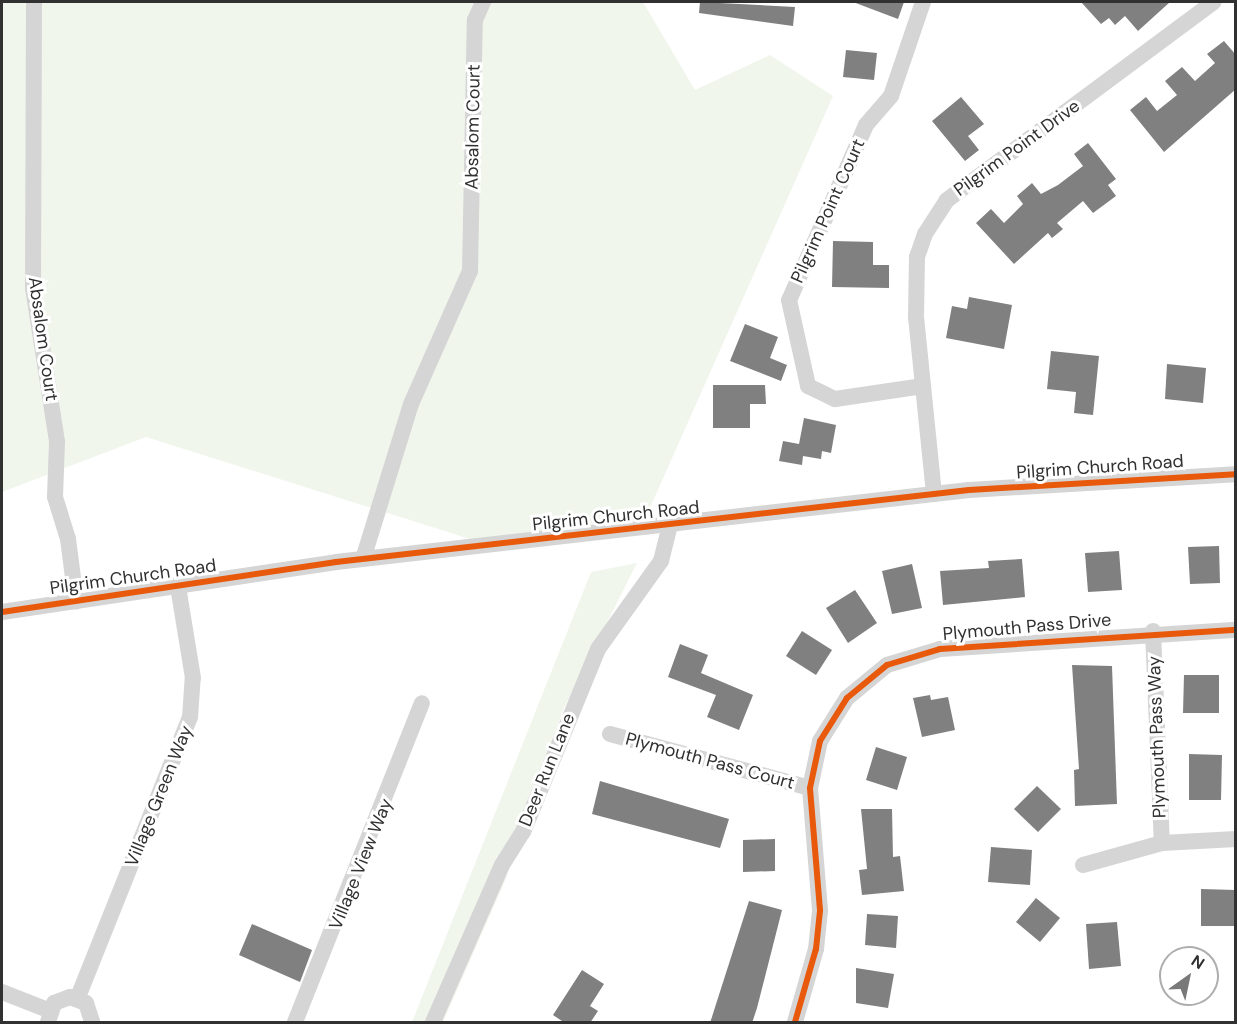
<!DOCTYPE html>
<style>
body{margin:0}
#map{position:relative;width:1237px;height:1024px;overflow:hidden;background:#fff;font-family:"DM Sans",sans-serif}
div>[style]{position:absolute}
.green>*{inset:0;background:#f1f6ed}
.building>*{inset:0;background:#808080}
.minor>*{height:16px;margin:-8px;padding:0 8px;transform-origin:8px;border-radius:8px;background:#d5d5d5}
.cycleway>*{height:6px;margin:-3px;padding:0 3px;transform-origin:3px;border-radius:3px;background:#e8590c}
span{translate:-50% -50%;white-space:nowrap;text-align:center;line-height:1.15;-webkit-text-stroke:6px #fff;paint-order:stroke}
.street-label{font-size:18px;color:#313131}
.frame{position:absolute;inset:0;border:3px solid #313131;pointer-events:none}
.north{position:absolute;left:1159px;top:946px;width:60px;height:60px;box-sizing:border-box;background:#fff;border:2px solid #adadad;border-radius:50%;rotate:33deg;font-size:16px;font-weight:700;line-height:24px;text-align:center;color:#313131}
.north::after{content:'';display:block;margin:auto;width:21px;height:27px;background:#797979;clip-path:polygon(50% 0,100% 100%,50% 72%,0 100%)}
</style>
<div id="map">
<div class="green">
<div style="clip-path:polygon(2px 2px,643px 2px,695px 90px,770px 55px,833px 96px,641px 528px,489px 545px,146px 437px,2px 492px)"></div>
<div style="clip-path:polygon(637px 563px,563px 710px,505px 881px,443px 1022px,412px 1022px,591px 572px)"></div>
</div>
<div class="building">
<div style="clip-path:polygon(700px 2px,795px 7px,793px 26px,699px 13px)"></div>
<div style="clip-path:polygon(853px 2px,904px 2px,898px 19px)"></div>
<div style="clip-path:polygon(1081px 2px,1170px 2px,1138px 31px,1125px 16px,1115px 25px,1109px 18px,1101px 24px)"></div>
<div style="clip-path:polygon(1224px 41px,1236px 55px,1236px 89px,1164px 152px,1130px 110px,1146px 97px,1157px 111px,1177px 95px,1165px 81px,1182px 67px,1195px 81px,1215px 63px,1207px 54px)"></div>
<div style="clip-path:polygon(846px 50px,877px 53px,874px 80px,843px 77px)"></div>
<div style="clip-path:polygon(961px 97px,984px 124px,968px 136px,979px 150px,965px 161px,932px 121px)"></div>
<div style="clip-path:polygon(1088px 143px,1116px 179px,1108px 185px,1116px 196px,1093px 213px,1083px 201px,1057px 223px,1063px 229px,1052px 238px,1048px 233px,1014px 264px,976px 223px,991px 209px,1004px 223px,1023px 204px,1017px 196px,1032px 183px,1041px 194px,1058px 185px,1083px 166px,1074px 154px)"></div>
<div style="clip-path:polygon(833px 241px,873px 242px,873px 265px,889px 265px,889px 288px,832px 287px)"></div>
<div style="clip-path:polygon(969px 297px,1012px 305px,1004px 349px,946px 338px,952px 306px,967px 309px)"></div>
<div style="clip-path:polygon(745px 324px,778px 337px,770px 358px,787px 365px,781px 381px,730px 361px)"></div>
<div style="clip-path:polygon(1051px 351px,1099px 356px,1093px 415px,1074px 413px,1076px 392px,1047px 389px)"></div>
<div style="clip-path:polygon(1167px 364px,1206px 368px,1203px 403px,1165px 399px)"></div>
<div style="clip-path:polygon(713px 385px,765px 385px,766px 404px,750px 404px,750px 428px,713px 428px)"></div>
<div style="clip-path:polygon(804px 418px,836px 425px,831px 453px,822px 451px,821px 459px,803px 456px,802px 465px,779px 461px,783px 441px,799px 444px)"></div>
<div style="clip-path:polygon(1219px 546px,1220px 583px,1190px 584px,1188px 547px)"></div>
<div style="clip-path:polygon(1119px 551px,1122px 590px,1088px 592px,1085px 553px)"></div>
<div style="clip-path:polygon(1022px 559px,1025px 597px,943px 605px,940px 571px,989px 568px,988px 561px)"></div>
<div style="clip-path:polygon(912px 564px,922px 608px,892px 614px,882px 571px)"></div>
<div style="clip-path:polygon(855px 590px,877px 623px,848px 643px,826px 608px)"></div>
<div style="clip-path:polygon(802px 631px,832px 650px,816px 675px,786px 656px)"></div>
<div style="clip-path:polygon(680px 644px,708px 655px,701px 673px,753px 695px,739px 730px,707px 717px,716px 695px,668px 677px)"></div>
<div style="clip-path:polygon(1072px 665px,1112px 666px,1117px 804px,1075px 806px,1074px 770px,1079px 769px)"></div>
<div style="clip-path:polygon(1184px 675px,1219px 675px,1219px 713px,1183px 713px)"></div>
<div style="clip-path:polygon(930px 695px,931px 700px,948px 697px,955px 730px,922px 737px,913px 698px)"></div>
<div style="clip-path:polygon(876px 747px,907px 757px,897px 790px,866px 780px)"></div>
<div style="clip-path:polygon(1189px 754px,1222px 755px,1221px 800px,1189px 800px)"></div>
<div style="clip-path:polygon(600px 781px,729px 819px,720px 848px,592px 814px)"></div>
<div style="clip-path:polygon(1037px 786px,1061px 809px,1038px 832px,1014px 809px)"></div>
<div style="clip-path:polygon(861px 809px,892px 809px,893px 857px,900px 856px,904px 891px,862px 895px,859px 870px,867px 869px)"></div>
<div style="clip-path:polygon(775px 839px,775px 871px,743px 872px,743px 840px)"></div>
<div style="clip-path:polygon(991px 847px,1032px 850px,1030px 885px,988px 882px)"></div>
<div style="clip-path:polygon(1201px 889px,1236px 890px,1236px 926px,1201px 926px)"></div>
<div style="clip-path:polygon(1036px 898px,1060px 918px,1040px 942px,1016px 922px)"></div>
<div style="clip-path:polygon(749px 901px,782px 910px,757px 1008px,752px 1023px,710px 1023px)"></div>
<div style="clip-path:polygon(867px 914px,898px 916px,896px 948px,865px 945px)"></div>
<div style="clip-path:polygon(1117px 922px,1121px 966px,1089px 969px,1086px 924px)"></div>
<div style="clip-path:polygon(252px 924px,312px 950px,300px 982px,239px 955px)"></div>
<div style="clip-path:polygon(856px 968px,894px 974px,888px 1008px,856px 1003px)"></div>
<div style="clip-path:polygon(582px 970px,604px 984px,590px 1006px,598px 1011px,590px 1023px,565px 1023px,553px 1015px)"></div>
</div>
<div class="minor">
<div style="left:34px;top:2px;width:286px;rotate:90.2deg"></div>
<div style="left:33px;top:288px;width:156px;rotate:81.1deg"></div>
<div style="left:57px;top:442px;width:55px;rotate:92.1deg"></div>
<div style="left:55px;top:497px;width:44px;rotate:72.8deg"></div>
<div style="left:68px;top:539px;width:63px;rotate:82.6deg"></div>
<div style="left:923px;top:2px;width:99px;rotate:108.8deg"></div>
<div style="left:891px;top:96px;width:38px;rotate:131deg"></div>
<div style="left:866px;top:125px;width:191px;rotate:113.7deg"></div>
<div style="left:789px;top:300px;width:88px;rotate:77.5deg"></div>
<div style="left:808px;top:386px;width:30px;rotate:26deg"></div>
<div style="left:835px;top:399px;width:89px;rotate:-8.4deg"></div>
<div style="left:934px;top:494px;width:177px;rotate:-95.8deg"></div>
<div style="left:916px;top:318px;width:61px;rotate:-89.1deg"></div>
<div style="left:917px;top:257px;width:24px;rotate:-71deg"></div>
<div style="left:925px;top:234px;width:40px;rotate:-57.1deg"></div>
<div style="left:947px;top:200px;width:332px;rotate:-36.6deg"></div>
<div style="left:363px;top:559px;width:162px;rotate:-72.8deg"></div>
<div style="left:411px;top:404px;width:145px;rotate:-66.1deg"></div>
<div style="left:470px;top:271px;width:251px;rotate:-88.9deg"></div>
<div style="left:475px;top:20px;width:20px;rotate:-66deg"></div>
<div style="left:2px;top:612px;width:338px;rotate:-8.5deg"></div>
<div style="left:336px;top:562px;width:637px;rotate:-6.49deg"></div>
<div style="left:969px;top:490px;width:267px;rotate:-3.4deg"></div>
<div style="left:1153px;top:631px;width:212px;rotate:87.6deg"></div>
<div style="left:610px;top:734px;width:207px;rotate:15.1deg"></div>
<div style="left:1083px;top:865px;width:82px;rotate:-15.6deg"></div>
<div style="left:1162px;top:843px;width:74px;rotate:-3.1deg"></div>
<div style="left:2px;top:992px;width:49px;rotate:21.4deg"></div>
<div style="left:78px;top:997px;width:302px;rotate:-68.2deg"></div>
<div style="left:190px;top:717px;width:39px;rotate:-86deg"></div>
<div style="left:193px;top:678px;width:93px;rotate:-99.3deg"></div>
<div style="left:48px;top:1022px;width:20px;rotate:-72deg"></div>
<div style="left:54px;top:1003px;width:17px;rotate:-21deg"></div>
<div style="left:70px;top:997px;width:17px;rotate:21deg"></div>
<div style="left:86px;top:1003px;width:20px;rotate:72deg"></div>
<div style="left:295px;top:1022px;width:343px;rotate:-68.3deg"></div>
<div style="left:433px;top:1022px;width:171px;rotate:-66.3deg"></div>
<div style="left:502px;top:865px;width:39px;rotate:-58deg"></div>
<div style="left:523px;top:832px;width:198px;rotate:-67.7deg"></div>
<div style="left:598px;top:649px;width:108px;rotate:-54.4deg"></div>
<div style="left:661px;top:561px;width:37px;rotate:-76deg"></div>
<div style="left:795px;top:1022px;width:76px;rotate:-74deg"></div>
<div style="left:816px;top:949px;width:39px;rotate:-84deg"></div>
<div style="left:820px;top:910px;width:122px;rotate:-94.7deg"></div>
<div style="left:810px;top:788px;width:48px;rotate:-78deg"></div>
<div style="left:820px;top:741px;width:51px;rotate:-57.9deg"></div>
<div style="left:847px;top:698px;width:52px;rotate:-39.5deg"></div>
<div style="left:887px;top:665px;width:55px;rotate:-16.8deg"></div>
<div style="left:940px;top:649px;width:297px;rotate:-3.7deg"></div>
</div>
<div class="cycleway">
<div style="left:2px;top:612px;width:338px;rotate:-8.5deg"></div>
<div style="left:336px;top:562px;width:637px;rotate:-6.49deg"></div>
<div style="left:969px;top:490px;width:267px;rotate:-3.4deg"></div>
<div style="left:795px;top:1022px;width:76px;rotate:-74deg"></div>
<div style="left:816px;top:949px;width:39px;rotate:-84deg"></div>
<div style="left:820px;top:910px;width:122px;rotate:-94.7deg"></div>
<div style="left:810px;top:788px;width:48px;rotate:-78deg"></div>
<div style="left:820px;top:741px;width:51px;rotate:-57.9deg"></div>
<div style="left:847px;top:698px;width:52px;rotate:-39.5deg"></div>
<div style="left:887px;top:665px;width:55px;rotate:-16.8deg"></div>
<div style="left:940px;top:649px;width:297px;rotate:-3.7deg"></div>
</div>
<div class="street-label">
<span style="left:473px;top:127px;rotate:-89deg">Absalom Court</span>
<span style="left:1017px;top:148px;rotate:-36deg">Pilgrim Point Drive</span>
<span style="left:828px;top:211px;rotate:-66deg">Pilgrim Point Court</span>
<span style="left:43px;top:339px;rotate:82deg">Absalom Court</span>
<span style="left:1100px;top:467px;rotate:-4deg">Pilgrim Church Road</span>
<span style="left:616px;top:516px;rotate:-6deg">Pilgrim Church Road</span>
<span style="left:133px;top:577px;rotate:-8deg">Pilgrim Church Road</span>
<span style="left:1027px;top:627px;rotate:-5deg">Plymouth Pass Drive</span>
<span style="left:1157px;top:737px;rotate:-92deg">Plymouth Pass Way</span>
<span style="left:710px;top:761px;rotate:15deg">Plymouth Pass Court</span>
<span style="left:547px;top:770px;rotate:-68deg">Deer Run Lane</span>
<span style="left:159px;top:796px;rotate:-68deg">Village Green Way</span>
<span style="left:361px;top:864px;rotate:-68deg">Village View Way</span>
</div>
<div class="frame"></div>
<div class="north">N</div>
</div>
